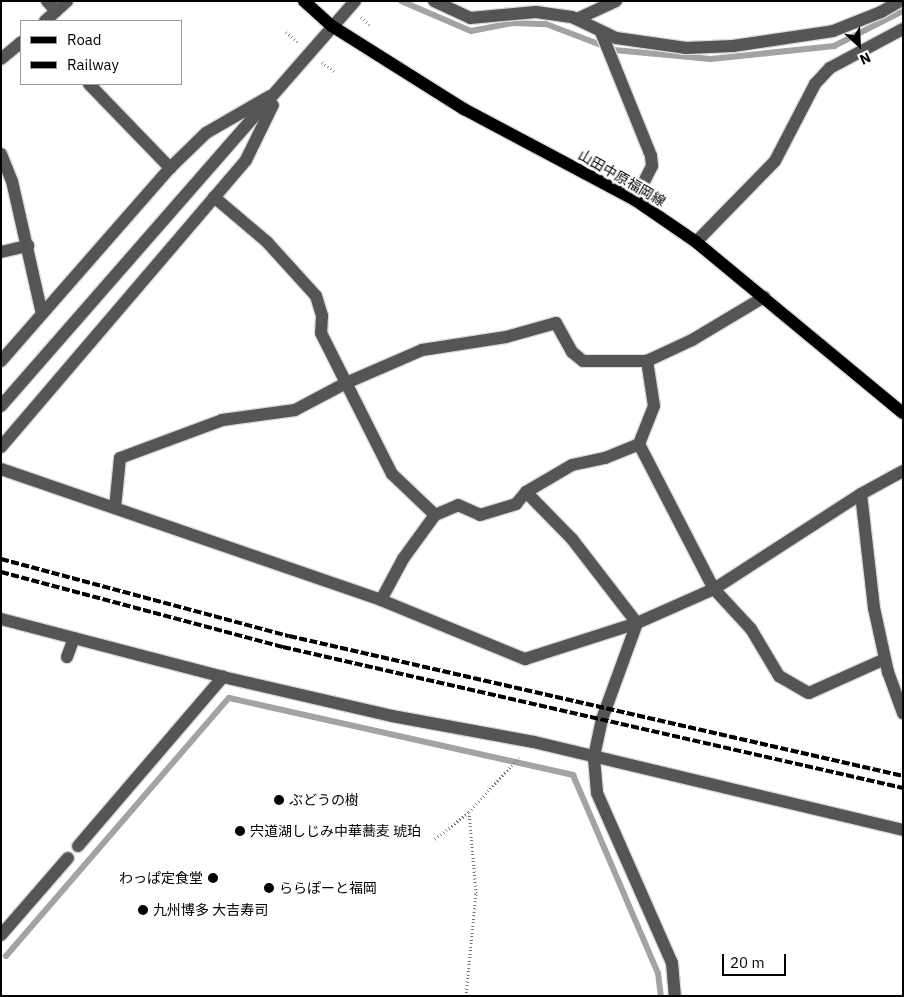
<!DOCTYPE html>
<meta charset="utf-8">
<style>
body{margin:0}
#map{position:relative;width:904px;height:997px;overflow:hidden;background:#fff;font-family:"IBM Plex Sans","Noto Sans JP",sans-serif}
div>[style]{position:absolute}
.stream>*{height:6px;margin:-3px;padding:0 3px;transform-origin:3px;border-radius:3px;background:#a3a3a3}
.path>*{height:3px;margin-top:-1.5px;transform-origin:0;background:repeating-linear-gradient(90deg,#777 0 1px,transparent 0 3.5px)}
.roads{filter:drop-shadow(1px 0 #dbdbdb) drop-shadow(-1px 0 #dbdbdb) drop-shadow(0 1px #dbdbdb) drop-shadow(0 -1px #dbdbdb)}
.minor>*{height:12px;margin:-6px;padding:0 6px;transform-origin:6px;border-radius:6px;background:#555}
.major>*{height:12px;margin:-6px;padding:0 6px;transform-origin:6px;border-radius:6px;background:#000}
.rail>*{height:4px;margin-top:-2px;transform-origin:0;background:repeating-linear-gradient(90deg,#000 0 8px,transparent 0 10.5px)}
.dots>*{width:14px;height:14px;translate:-50% -50%;box-sizing:border-box;border:2px solid #fff;border-radius:50%}
span{translate:-50% -50%;white-space:nowrap;text-align:center;line-height:1.15;-webkit-text-stroke:5px #fff;paint-order:stroke}
.street-label{font-size:14px;color:#000}
.poi-label{font-size:14px;color:#000}
.left{translate:0 -50%;text-align:left}
.right{translate:-100% -50%;text-align:right}
.frame{position:absolute;inset:0;border:2px solid #000;pointer-events:none}
.legend{position:absolute;left:20px;top:20px;width:162px;height:65px;box-sizing:border-box;background:#fff;border:1px solid #999;margin:0;padding:6px 9px;list-style:none;font-size:15px;color:#000}
.legend li{display:flex;align-items:center;gap:10px;height:25px}
.legend b{width:25px;border:1px solid #999}
.north{position:absolute;left:834px;top:20px;width:50px;height:50px;-webkit-text-stroke:4px #fff;paint-order:stroke;rotate:155deg;font-size:14px;font-weight:700;line-height:20px;text-align:center;color:#000}
.north::after{content:'';display:block;margin:auto;width:18px;height:22px;background:#000;clip-path:polygon(50% 0,100% 100%,50% 72%,0 100%)}
.scale{position:absolute;left:722px;top:954px;width:64px;height:22px;box-sizing:border-box;border:2px solid #000;border-top:0;padding-left:6px;font-size:15px;line-height:18px;white-space:nowrap;color:#000;-webkit-text-stroke:4px #fff;paint-order:stroke}
</style>
<div id="map">
<div class="stream">
<div style="left:401px;top:1px;width:76px;rotate:23.2deg"></div>
<div style="left:471px;top:31px;width:43px;rotate:-10.8deg"></div>
<div style="left:513px;top:23px;width:33px;rotate:2deg"></div>
<div style="left:546px;top:24px;width:73px;rotate:20.9deg"></div>
<div style="left:614px;top:50px;width:97px;rotate:5.3deg"></div>
<div style="left:711px;top:59px;width:124px;rotate:-6deg"></div>
<div style="left:834px;top:46px;width:77px;rotate:-26.9deg"></div>
<div style="left:6px;top:956px;width:341px;rotate:-49.2deg"></div>
<div style="left:229px;top:698px;width:353px;rotate:12.6deg"></div>
<div style="left:573px;top:775px;width:215px;rotate:66.8deg"></div>
<div style="left:658px;top:973px;width:23px;rotate:83deg"></div>
</div>
<div class="path">
<div style="left:361px;top:17px;width:12px;rotate:42deg"></div>
<div style="left:286px;top:32px;width:16px;rotate:40deg"></div>
<div style="left:322px;top:62px;width:16px;rotate:38deg"></div>
<div style="left:435px;top:839px;width:43px;rotate:-38.5deg"></div>
<div style="left:469px;top:812px;width:74px;rotate:-47.7deg"></div>
<div style="left:466px;top:996px;width:103px;rotate:-84.5deg"></div>
<div style="left:476px;top:893px;width:81px;rotate:-94.9deg"></div>
</div>
<div class="roads">
<div class="minor">
<div style="left:47px;top:1px;width:13px;rotate:48deg"></div>
<div style="left:56px;top:11px;width:15px;rotate:-42deg"></div>
<div style="left:434px;top:1px;width:40px;rotate:25deg"></div>
<div style="left:470px;top:18px;width:66px;rotate:-5.2deg"></div>
<div style="left:536px;top:12px;width:36px;rotate:8deg"></div>
<div style="left:572px;top:17px;width:49px;rotate:25.5deg"></div>
<div style="left:616px;top:38px;width:71px;rotate:8.1deg"></div>
<div style="left:686px;top:48px;width:47px;rotate:-2.4deg"></div>
<div style="left:733px;top:46px;width:101px;rotate:-8.5deg"></div>
<div style="left:833px;top:31px;width:52px;rotate:-21.6deg"></div>
<div style="left:881px;top:12px;width:22px;rotate:-30deg"></div>
<div style="left:577px;top:19px;width:43px;rotate:-24.8deg"></div>
<div style="left:45px;top:21px;width:15px;rotate:-42deg"></div>
<div style="left:601px;top:32px;width:134px;rotate:68deg"></div>
<div style="left:651px;top:156px;width:10px;rotate:84deg"></div>
<div style="left:652px;top:166px;width:38px;rotate:117deg"></div>
<div style="left:1px;top:59px;width:26px;rotate:-40deg"></div>
<div style="left:89px;top:84px;width:117px;rotate:46deg"></div>
<div style="left:1px;top:154px;width:29px;rotate:68deg"></div>
<div style="left:12px;top:181px;width:136px;rotate:77.3deg"></div>
<div style="left:214px;top:197px;width:70px;rotate:40.3deg"></div>
<div style="left:267px;top:242px;width:73px;rotate:47.8deg"></div>
<div style="left:316px;top:296px;width:21px;rotate:73deg"></div>
<div style="left:322px;top:316px;width:17px;rotate:93deg"></div>
<div style="left:321px;top:333px;width:158px;rotate:63.3deg"></div>
<div style="left:392px;top:474px;width:59px;rotate:43.6deg"></div>
<div style="left:435px;top:515px;width:25px;rotate:-23deg"></div>
<div style="left:458px;top:505px;width:24px;rotate:24deg"></div>
<div style="left:480px;top:515px;width:38px;rotate:-17deg"></div>
<div style="left:516px;top:504px;width:16px;rotate:-50deg"></div>
<div style="left:526px;top:492px;width:53px;rotate:-30.4deg"></div>
<div style="left:572px;top:465px;width:34px;rotate:-12deg"></div>
<div style="left:605px;top:458px;width:37px;rotate:-22deg"></div>
<div style="left:639px;top:444px;width:41px;rotate:-68.5deg"></div>
<div style="left:654px;top:406px;width:46px;rotate:-98.8deg"></div>
<div style="left:696px;top:242px;width:113px;rotate:-45.7deg"></div>
<div style="left:775px;top:161px;width:87px;rotate:-62.5deg"></div>
<div style="left:815px;top:84px;width:22px;rotate:-47deg"></div>
<div style="left:830px;top:68px;width:83px;rotate:-28.1deg"></div>
<div style="left:1px;top:252px;width:28px;rotate:-13deg"></div>
<div style="left:1px;top:361px;width:257px;rotate:-48.8deg"></div>
<div style="left:170px;top:168px;width:50px;rotate:-44.2deg"></div>
<div style="left:206px;top:133px;width:74px;rotate:-30deg"></div>
<div style="left:1px;top:406px;width:538px;rotate:-48.84deg"></div>
<div style="left:639px;top:444px;width:163px;rotate:62.7deg"></div>
<div style="left:714px;top:589px;width:54px;rotate:47.2deg"></div>
<div style="left:751px;top:629px;width:55px;rotate:59.2deg"></div>
<div style="left:779px;top:676px;width:34px;rotate:30deg"></div>
<div style="left:809px;top:693px;width:83px;rotate:-24.1deg"></div>
<div style="left:1px;top:447px;width:377px;rotate:-49.5deg"></div>
<div style="left:246px;top:160px;width:61px;rotate:-63.9deg"></div>
<div style="left:1px;top:469px;width:402px;rotate:19deg"></div>
<div style="left:381px;top:600px;width:156px;rotate:22.3deg"></div>
<div style="left:525px;top:659px;width:118px;rotate:-17.8deg"></div>
<div style="left:637px;top:623px;width:84px;rotate:-23.8deg"></div>
<div style="left:714px;top:589px;width:175px;rotate:-32.9deg"></div>
<div style="left:903px;top:471px;width:48px;rotate:151.3deg"></div>
<div style="left:861px;top:494px;width:115px;rotate:83.5deg"></div>
<div style="left:874px;top:608px;width:66px;rotate:77.7deg"></div>
<div style="left:888px;top:672px;width:44px;rotate:69.9deg"></div>
<div style="left:526px;top:492px;width:66px;rotate:45.6deg"></div>
<div style="left:572px;top:539px;width:106px;rotate:52.3deg"></div>
<div style="left:637px;top:623px;width:102px;rotate:110deg"></div>
<div style="left:602px;top:719px;width:40px;rotate:102deg"></div>
<div style="left:594px;top:758px;width:35px;rotate:85deg"></div>
<div style="left:597px;top:793px;width:186px;rotate:66.2deg"></div>
<div style="left:672px;top:963px;width:33px;rotate:85deg"></div>
<div style="left:115px;top:508px;width:50px;rotate:-84.3deg"></div>
<div style="left:120px;top:458px;width:109px;rotate:-20.4deg"></div>
<div style="left:222px;top:420px;width:74px;rotate:-7.8deg"></div>
<div style="left:295px;top:410px;width:58px;rotate:-27.9deg"></div>
<div style="left:346px;top:383px;width:83px;rotate:-23.5deg"></div>
<div style="left:422px;top:350px;width:85px;rotate:-8.8deg"></div>
<div style="left:506px;top:337px;width:52px;rotate:-15.6deg"></div>
<div style="left:556px;top:323px;width:33px;rotate:61deg"></div>
<div style="left:572px;top:352px;width:14px;rotate:39deg"></div>
<div style="left:583px;top:361px;width:64px"></div>
<div style="left:647px;top:361px;width:50px;rotate:-25deg"></div>
<div style="left:692px;top:340px;width:84px;rotate:-30.8deg"></div>
<div style="left:381px;top:600px;width:47px;rotate:-61.8deg"></div>
<div style="left:403px;top:559px;width:54px;rotate:-54deg"></div>
<div style="left:1px;top:619px;width:229px;rotate:14.6deg"></div>
<div style="left:223px;top:677px;width:173px;rotate:13deg"></div>
<div style="left:392px;top:716px;width:144px;rotate:10.4deg"></div>
<div style="left:534px;top:742px;width:379px;rotate:13.4deg"></div>
<div style="left:67px;top:657px;width:20px;rotate:-70deg"></div>
<div style="left:78px;top:846px;width:223px;rotate:-49.4deg"></div>
<div style="left:1px;top:935px;width:102px;rotate:-49deg"></div>
</div>
<div class="major">
<div style="left:304px;top:1px;width:38px;rotate:42deg"></div>
<div style="left:332px;top:26px;width:156px;rotate:32.2deg"></div>
<div style="left:464px;top:109px;width:194px;rotate:28deg"></div>
<div style="left:635px;top:200px;width:74px;rotate:34.5deg"></div>
<div style="left:696px;top:242px;width:268px;rotate:39.6deg"></div>
</div>
</div>
<div class="rail">
<div style="left:1px;top:559px;width:298px;rotate:15deg"></div>
<div style="left:289px;top:636px;width:630px;rotate:12.84deg"></div>
<div style="left:1px;top:572px;width:292px;rotate:14.9deg"></div>
<div style="left:283px;top:647px;width:636px;rotate:12.81deg"></div>
</div>
<div class="dots">
<div style="left:279px;top:800px;background:#000"></div>
<div style="left:240px;top:831px;background:#000"></div>
<div style="left:213px;top:878px;background:#000"></div>
<div style="left:269px;top:888px;background:#000"></div>
<div style="left:143px;top:910px;background:#000"></div>
</div>
<div class="street-label">
<span style="left:622px;top:178px;rotate:30deg">山田中原福岡線</span>
</div>
<div class="poi-label">
<span class="left" style="left:289px;top:800px">ぶどうの樹</span>
<span class="left" style="left:250px;top:831px">宍道湖しじみ中華蕎麦 琥珀</span>
<span class="right" style="left:203px;top:878px">わっぱ定食堂</span>
<span class="left" style="left:279px;top:888px">ららぽーと福岡</span>
<span class="left" style="left:153px;top:910px">九州博多 大吉寿司</span>
</div>
<div class="frame"></div>
<ul class="legend">
<li><b style="height:6px;background:#000"></b>Road</li>
<li><b style="height:6px;background:#000"></b>Railway</li>
</ul>
<div class="north">N</div>
<div class="scale">20 m</div>
</div>
